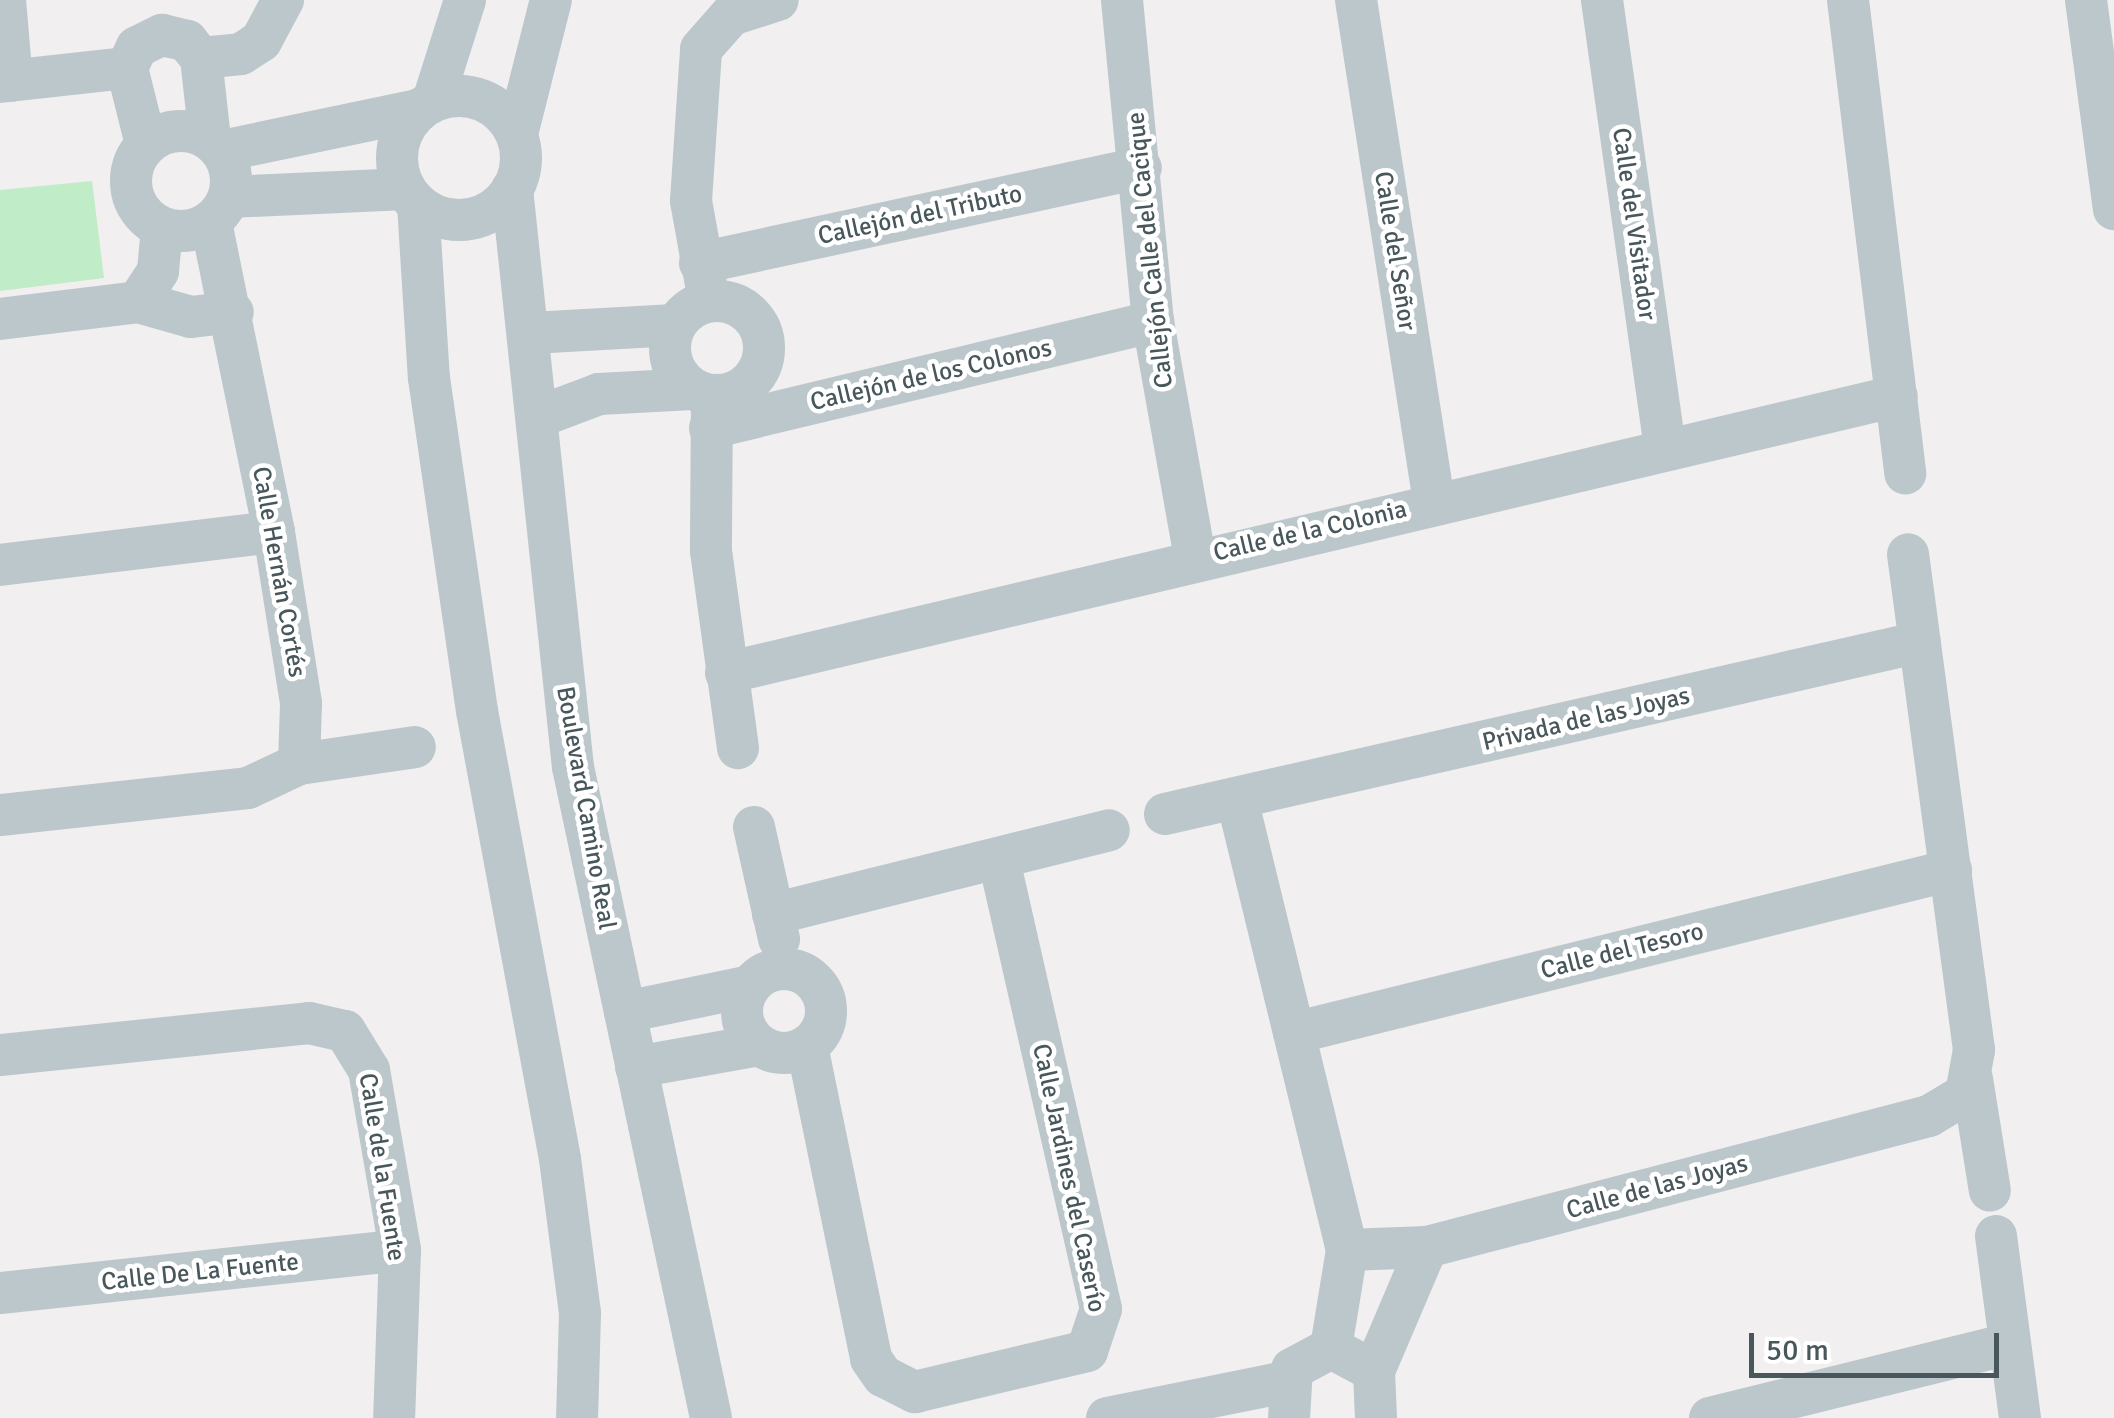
<!DOCTYPE html>
<meta charset="utf-8">
<style>
body{margin:0}
#map{position:relative;width:2114px;height:1418px;overflow:hidden;background:#f1eff0;font-family:Signika,sans-serif}
div>[style]{position:absolute}
.green>*{inset:0;background:#c0ecc7}
.minor>*{height:42px;margin:-21px;padding:0 21px;transform-origin:21px;border-radius:21px;background:#bbc7cb}
.minor>.ring{margin:-21px;padding:0;box-sizing:content-box;background:none;border:42px solid #bbc7cb;border-radius:50%}
span{translate:-50% -50%;white-space:nowrap;text-align:center;line-height:1.15;-webkit-text-stroke:9px #fff;paint-order:stroke}
.street-label{font-size:25px;color:#48575b}
.scale{position:absolute;left:1749px;top:1333px;width:250px;height:45px;box-sizing:border-box;border:5px solid #48575b;border-top:0;padding-left:12px;font-size:30px;line-height:35px;white-space:nowrap;color:#48575b;-webkit-text-stroke:8px #fff;paint-order:stroke}
</style>
<div id="map">
<div class="green">
<div style="clip-path:polygon(92px 181px,104px 278px,0 291px,0 190px)"></div>
</div>
<div class="minor">
<div style="left:5px;top:0;width:81px;rotate:85.1deg"></div>
<div style="left:1122px;top:0;width:323px;rotate:84.5deg"></div>
<div style="left:1153px;top:322px;width:240px;rotate:79.9deg"></div>
<div style="left:1356px;top:0;width:508px;rotate:81.17deg"></div>
<div style="left:1602px;top:0;width:451px;rotate:82deg"></div>
<div style="left:1848px;top:0;width:477px;rotate:83.1deg"></div>
<div style="left:2086px;top:0;width:211px;rotate:82.4deg"></div>
<div style="left:201px;top:58px;width:82px;rotate:83.7deg"></div>
<div style="left:127px;top:68px;width:78px;rotate:76deg"></div>
<div style="left:0;top:82px;width:128px;rotate:-6.3deg"></div>
<div style="left:127px;top:68px;width:23px;rotate:-65deg"></div>
<div style="left:137px;top:47px;width:28px;rotate:-26deg"></div>
<div style="left:162px;top:35px;width:26px;rotate:13deg"></div>
<div style="left:187px;top:41px;width:22px;rotate:51deg"></div>
<div style="left:201px;top:58px;width:40px;rotate:-5.7deg"></div>
<div style="left:241px;top:54px;width:24px;rotate:-33deg"></div>
<div style="left:261px;top:41px;width:47px;rotate:-61.8deg"></div>
<div class="ring" style="left:397px;top:96px;width:82px;height:82px"></div>
<div style="left:433px;top:101px;width:106px;rotate:-72.4deg"></div>
<div class="ring" style="left:131px;top:131px;width:58px;height:58px"></div>
<div style="left:517px;top:134px;width:138px;rotate:-75.8deg"></div>
<div style="left:222px;top:151px;width:201px;rotate:-11.8deg"></div>
<div style="left:512px;top:189px;width:581px;rotate:83.98deg"></div>
<div style="left:573px;top:767px;width:665px;rotate:78.03deg"></div>
<div style="left:229px;top:197px;width:176px;rotate:-2.6deg"></div>
<div style="left:418px;top:205px;width:173px;rotate:86.4deg"></div>
<div style="left:429px;top:378px;width:336px;rotate:81.8deg"></div>
<div style="left:477px;top:711px;width:456px;rotate:79.5deg"></div>
<div style="left:560px;top:1159px;width:155px;rotate:82.6deg"></div>
<div style="left:580px;top:1313px;width:105px;rotate:91.6deg"></div>
<div style="left:700px;top:263px;width:451px;rotate:-12.2deg"></div>
<div class="ring" style="left:670px;top:301px;width:52px;height:52px"></div>
<div style="left:709px;top:301px;width:102px;rotate:-100.2deg"></div>
<div style="left:691px;top:201px;width:152px;rotate:-86.2deg"></div>
<div style="left:701px;top:49px;width:45px;rotate:-48.6deg"></div>
<div style="left:731px;top:15px;width:49px;rotate:-17.7deg"></div>
<div style="left:138px;top:302px;width:37px;rotate:-57deg"></div>
<div style="left:158px;top:271px;width:43px;rotate:-84.7deg"></div>
<div style="left:0;top:319px;width:139px;rotate:-7deg"></div>
<div style="left:138px;top:302px;width:55px;rotate:15.8deg"></div>
<div style="left:191px;top:317px;width:42px;rotate:-6.8deg"></div>
<div style="left:531px;top:333px;width:144px;rotate:-3.2deg"></div>
<div style="left:712px;top:395px;width:156px;rotate:90.4deg"></div>
<div style="left:711px;top:551px;width:199px;rotate:82.2deg"></div>
<div style="left:538px;top:417px;width:65px;rotate:-20.7deg"></div>
<div style="left:599px;top:394px;width:93px;rotate:-3.1deg"></div>
<div style="left:710px;top:428px;width:456px;rotate:-13.5deg"></div>
<div style="left:0;top:565px;width:276px;rotate:-6.9deg"></div>
<div style="left:726px;top:673px;width:1203px;rotate:-13.31deg"></div>
<div style="left:299px;top:764px;width:117px;rotate:-8.3deg"></div>
<div style="left:1237px;top:799px;width:464px;rotate:76.3deg"></div>
<div style="left:1347px;top:1250px;width:99px;rotate:99.3deg"></div>
<div style="left:1165px;top:814px;width:774px;rotate:-12.83deg"></div>
<div style="left:0;top:815px;width:249px;rotate:-6.2deg"></div>
<div style="left:248px;top:788px;width:56px;rotate:-25.2deg"></div>
<div style="left:299px;top:764px;width:61px;rotate:-88.1deg"></div>
<div style="left:301px;top:703px;width:173px;rotate:-99deg"></div>
<div style="left:274px;top:532px;width:316px;rotate:-101.5deg"></div>
<div style="left:754px;top:827px;width:115px;rotate:77.4deg"></div>
<div style="left:773px;top:914px;width:346px;rotate:-14deg"></div>
<div class="ring" style="left:742px;top:969px;width:42px;height:42px"></div>
<div style="left:625px;top:1012px;width:128px;rotate:-11.7deg"></div>
<div style="left:1294px;top:1033px;width:677px;rotate:-13.93deg"></div>
<div style="left:807px;top:1046px;width:319px;rotate:78.4deg"></div>
<div style="left:871px;top:1359px;width:21px;rotate:55deg"></div>
<div style="left:883px;top:1376px;width:36px;rotate:27deg"></div>
<div style="left:915px;top:1392px;width:177px;rotate:-13.4deg"></div>
<div style="left:1087px;top:1351px;width:44px;rotate:-71.6deg"></div>
<div style="left:1101px;top:1309px;width:460px;rotate:-102.8deg"></div>
<div style="left:0;top:1055px;width:311px;rotate:-5.9deg"></div>
<div style="left:309px;top:1023px;width:37px;rotate:13deg"></div>
<div style="left:345px;top:1031px;width:46px;rotate:58.4deg"></div>
<div style="left:369px;top:1070px;width:183px;rotate:80.2deg"></div>
<div style="left:400px;top:1250px;width:168px;rotate:92deg"></div>
<div style="left:636px;top:1067px;width:125px;rotate:-10.1deg"></div>
<div style="left:1972px;top:1079px;width:113px;rotate:80.9deg"></div>
<div style="left:1996px;top:1236px;width:184px;rotate:82.5deg"></div>
<div style="left:1347px;top:1250px;width:80px;rotate:-2.1deg"></div>
<div style="left:1427px;top:1247px;width:519px;rotate:-14.63deg"></div>
<div style="left:1929px;top:1116px;width:43px;rotate:-30.7deg"></div>
<div style="left:1966px;top:1094px;width:45px;rotate:-79.7deg"></div>
<div style="left:1974px;top:1050px;width:500px;rotate:-97.58deg"></div>
<div style="left:0;top:1293px;width:402px;rotate:-6.1deg"></div>
<div style="left:1374px;top:1371px;width:135px;rotate:-66.9deg"></div>
<div style="left:1107px;top:1418px;width:183px;rotate:-11.4deg"></div>
<div style="left:1289px;top:1418px;width:49px;rotate:-86.5deg"></div>
<div style="left:1292px;top:1369px;width:44px;rotate:-28.3deg"></div>
<div style="left:1331px;top:1348px;width:49px;rotate:28.1deg"></div>
<div style="left:1374px;top:1371px;width:47px;rotate:87.6deg"></div>
<div style="left:1710px;top:1418px;width:308px;rotate:-13.9deg"></div>
</div>
<div class="street-label">
<span style="left:920px;top:215px;rotate:-12deg">Callejón del Tributo</span>
<span style="left:1634px;top:224px;rotate:82deg">Calle del Visitador</span>
<span style="left:1150px;top:250px;rotate:-96deg">Callejón Calle del Cacique</span>
<span style="left:1395px;top:251px;rotate:81deg">Calle del Señor</span>
<span style="left:931px;top:375px;rotate:-13deg">Callejón de los Colonos</span>
<span style="left:1310px;top:531px;rotate:-13deg">Calle de la Colonia</span>
<span style="left:279px;top:572px;rotate:80deg">Calle Hernán Cortés</span>
<span style="left:1586px;top:719px;rotate:-13deg">Privada de las Joyas</span>
<span style="left:586px;top:808px;rotate:80deg">Boulevard Camino Real</span>
<span style="left:1622px;top:951px;rotate:-14deg">Calle del Tesoro</span>
<span style="left:382px;top:1167px;rotate:81deg">Calle de la Fuente</span>
<span style="left:1069px;top:1178px;rotate:78deg">Calle Jardines del Caserío</span>
<span style="left:1657px;top:1187px;rotate:-15deg">Calle de las Joyas</span>
<span style="left:200px;top:1272px;rotate:-6deg">Calle De La Fuente</span>
</div>
<div class="scale">50 m</div>
</div>
